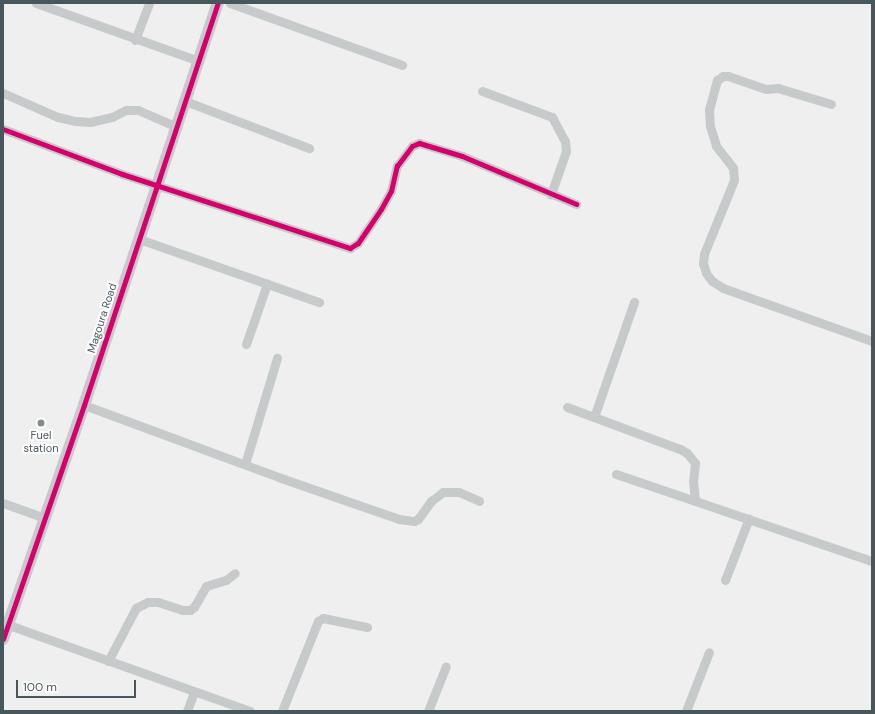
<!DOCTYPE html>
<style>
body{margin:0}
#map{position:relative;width:875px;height:714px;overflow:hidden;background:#f0efef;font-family:"DM Sans",sans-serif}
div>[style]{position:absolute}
.street>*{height:9px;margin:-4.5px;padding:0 4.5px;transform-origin:4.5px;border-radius:4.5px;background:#c7cacb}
.secondary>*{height:12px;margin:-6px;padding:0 6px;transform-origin:6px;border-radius:6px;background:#c6cacc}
.cycleway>*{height:5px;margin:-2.5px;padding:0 2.5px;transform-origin:2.5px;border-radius:2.5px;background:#d6006c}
.dots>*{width:11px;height:11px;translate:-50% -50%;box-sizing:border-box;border:2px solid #fff;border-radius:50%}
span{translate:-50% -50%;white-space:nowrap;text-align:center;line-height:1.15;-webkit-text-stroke:4px #fff;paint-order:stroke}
.street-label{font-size:11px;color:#47575b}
.poi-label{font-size:11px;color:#47575b}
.frame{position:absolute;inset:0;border:4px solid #47575b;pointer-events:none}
.scale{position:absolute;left:16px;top:680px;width:120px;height:18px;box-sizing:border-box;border:2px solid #47575b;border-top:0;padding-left:5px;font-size:12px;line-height:14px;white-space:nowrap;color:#47575b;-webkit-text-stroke:3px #fff;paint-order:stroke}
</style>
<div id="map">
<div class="street">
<div style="left:36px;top:3px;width:173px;rotate:19.6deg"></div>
<div style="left:230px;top:3px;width:183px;rotate:19.8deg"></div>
<div style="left:135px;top:40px;width:40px;rotate:-69deg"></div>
<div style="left:482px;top:91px;width:75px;rotate:20.4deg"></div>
<div style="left:552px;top:117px;width:27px;rotate:62deg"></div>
<div style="left:565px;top:141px;width:10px;rotate:84deg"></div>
<div style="left:566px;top:151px;width:46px;rotate:109.2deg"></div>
<div style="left:3px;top:93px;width:60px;rotate:23.6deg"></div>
<div style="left:58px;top:117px;width:17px;rotate:13deg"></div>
<div style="left:75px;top:121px;width:15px;rotate:4deg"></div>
<div style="left:90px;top:122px;width:23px;rotate:-13deg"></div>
<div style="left:112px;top:117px;width:16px;rotate:-27deg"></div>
<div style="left:126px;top:110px;width:12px"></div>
<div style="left:138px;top:110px;width:43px;rotate:23.6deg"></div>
<div style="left:185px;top:101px;width:133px;rotate:20.8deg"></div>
<div style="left:831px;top:104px;width:55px;rotate:-163.2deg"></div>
<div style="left:778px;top:88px;width:12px;rotate:175deg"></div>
<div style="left:766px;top:89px;width:40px;rotate:-161.1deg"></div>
<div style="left:728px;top:76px;width:5px;rotate:180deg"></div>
<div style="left:723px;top:76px;width:7px;rotate:146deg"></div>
<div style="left:717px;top:80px;width:30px;rotate:105deg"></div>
<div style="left:709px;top:109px;width:17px;rotate:87deg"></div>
<div style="left:710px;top:126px;width:21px;rotate:73deg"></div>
<div style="left:716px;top:146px;width:28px;rotate:52deg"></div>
<div style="left:733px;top:168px;width:12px;rotate:85deg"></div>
<div style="left:734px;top:180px;width:80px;rotate:112.1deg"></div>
<div style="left:704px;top:254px;width:9px;rotate:96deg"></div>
<div style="left:703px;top:263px;width:10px;rotate:73deg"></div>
<div style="left:706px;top:273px;width:10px;rotate:53deg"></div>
<div style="left:712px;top:281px;width:13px;rotate:32deg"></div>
<div style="left:723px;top:288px;width:158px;rotate:19.6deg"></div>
<div style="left:3px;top:129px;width:127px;rotate:20.7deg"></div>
<div style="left:122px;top:174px;width:240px;rotate:18deg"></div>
<div style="left:350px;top:248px;width:9px;rotate:-32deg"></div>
<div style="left:358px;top:243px;width:41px;rotate:-55.9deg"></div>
<div style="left:381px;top:209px;width:21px;rotate:-61deg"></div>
<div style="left:391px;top:191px;width:26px;rotate:-77deg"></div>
<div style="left:397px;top:166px;width:25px;rotate:-53deg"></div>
<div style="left:412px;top:146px;width:8px;rotate:-23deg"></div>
<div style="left:419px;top:143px;width:45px;rotate:16.8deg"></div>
<div style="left:462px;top:156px;width:124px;rotate:22.8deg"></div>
<div style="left:139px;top:239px;width:191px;rotate:19.3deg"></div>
<div style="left:246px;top:344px;width:64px;rotate:-70.7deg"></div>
<div style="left:84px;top:405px;width:210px;rotate:20.3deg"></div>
<div style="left:281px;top:478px;width:125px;rotate:19.2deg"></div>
<div style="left:399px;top:519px;width:15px;rotate:8deg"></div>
<div style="left:414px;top:521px;width:4px;rotate:-27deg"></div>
<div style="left:418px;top:519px;width:22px;rotate:-54deg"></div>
<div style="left:431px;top:501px;width:15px;rotate:-37deg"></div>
<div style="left:443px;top:492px;width:16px"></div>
<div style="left:459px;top:492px;width:22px;rotate:24deg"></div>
<div style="left:567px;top:407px;width:121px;rotate:20.4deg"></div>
<div style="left:680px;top:449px;width:8px;rotate:30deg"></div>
<div style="left:687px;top:453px;width:13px;rotate:51deg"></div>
<div style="left:695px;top:463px;width:18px;rotate:96deg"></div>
<div style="left:693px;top:481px;width:19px;rotate:84deg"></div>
<div style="left:594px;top:417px;width:122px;rotate:-70.8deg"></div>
<div style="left:245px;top:464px;width:111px;rotate:-73.2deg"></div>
<div style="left:616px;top:474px;width:270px;rotate:18.8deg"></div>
<div style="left:3px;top:503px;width:45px;rotate:19.7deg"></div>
<div style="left:725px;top:580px;width:66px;rotate:-68.8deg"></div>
<div style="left:3px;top:623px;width:262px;rotate:19.6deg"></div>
<div style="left:108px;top:661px;width:60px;rotate:-62.2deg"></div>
<div style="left:136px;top:608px;width:13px;rotate:-27deg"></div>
<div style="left:148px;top:602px;width:10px"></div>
<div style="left:158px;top:602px;width:25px;rotate:18deg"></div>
<div style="left:182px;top:610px;width:8px"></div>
<div style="left:190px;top:610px;width:5px;rotate:-37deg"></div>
<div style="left:194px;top:607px;width:24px;rotate:-60deg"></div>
<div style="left:206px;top:586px;width:21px;rotate:-17deg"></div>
<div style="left:226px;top:580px;width:11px;rotate:-38deg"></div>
<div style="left:187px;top:711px;width:20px;rotate:-70deg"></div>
<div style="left:282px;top:711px;width:97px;rotate:-68.2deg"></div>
<div style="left:318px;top:621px;width:6px;rotate:-31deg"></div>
<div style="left:323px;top:618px;width:45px;rotate:11.6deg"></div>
<div style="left:428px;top:711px;width:48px;rotate:-68.2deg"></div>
<div style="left:686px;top:711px;width:63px;rotate:-68.7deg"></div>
</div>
<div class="secondary">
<div style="left:3px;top:639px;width:248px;rotate:-70.9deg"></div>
<div style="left:84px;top:405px;width:424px;rotate:-71.6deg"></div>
</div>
<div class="cycleway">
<div style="left:3px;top:129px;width:127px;rotate:20.7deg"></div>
<div style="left:122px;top:174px;width:240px;rotate:18deg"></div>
<div style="left:350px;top:248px;width:9px;rotate:-32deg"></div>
<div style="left:358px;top:243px;width:41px;rotate:-55.9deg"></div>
<div style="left:381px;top:209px;width:21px;rotate:-61deg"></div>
<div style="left:391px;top:191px;width:26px;rotate:-77deg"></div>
<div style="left:397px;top:166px;width:25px;rotate:-53deg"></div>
<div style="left:412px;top:146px;width:8px;rotate:-23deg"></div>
<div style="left:419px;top:143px;width:45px;rotate:16.8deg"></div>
<div style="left:462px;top:156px;width:124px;rotate:22.8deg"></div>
<div style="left:3px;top:639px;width:248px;rotate:-70.9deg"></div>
<div style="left:84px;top:405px;width:424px;rotate:-71.6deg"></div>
</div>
<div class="dots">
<div style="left:41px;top:423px;background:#828c8f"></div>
</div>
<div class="street-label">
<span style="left:102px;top:318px;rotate:-72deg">Magoura Road</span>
</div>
<div class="poi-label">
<span style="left:41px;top:442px">Fuel<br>station</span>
</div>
<div class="frame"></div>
<div class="scale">100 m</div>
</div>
